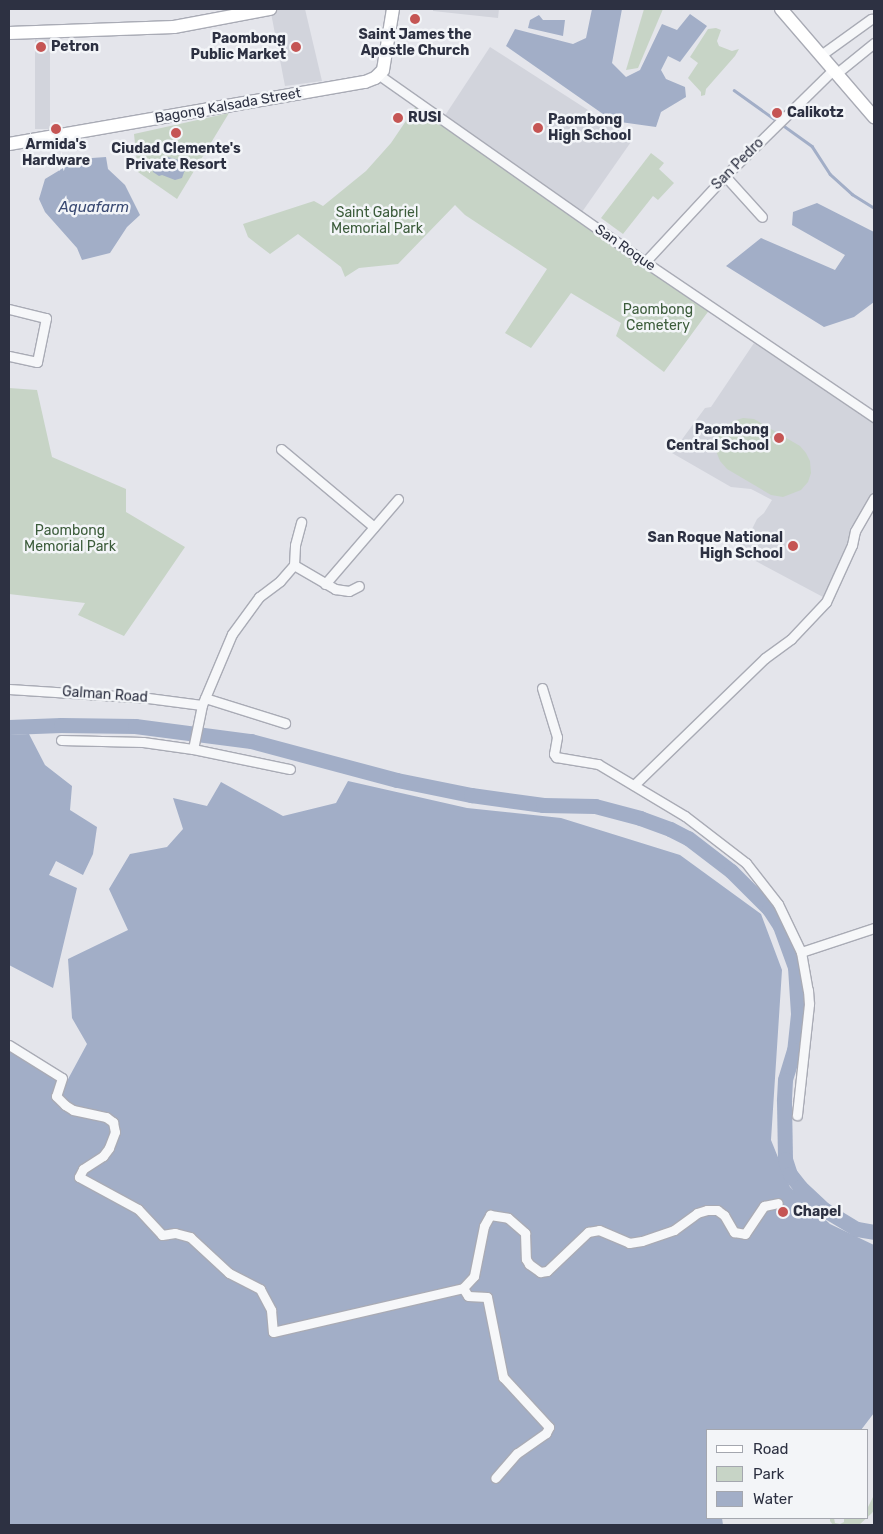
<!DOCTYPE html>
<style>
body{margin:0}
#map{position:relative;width:883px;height:1534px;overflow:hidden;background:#e4e5eb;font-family:Rubik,sans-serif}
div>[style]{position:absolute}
.built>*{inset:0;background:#d2d4dc}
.green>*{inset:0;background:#c7d4c6}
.water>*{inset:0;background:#a2aec7}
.stream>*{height:2.5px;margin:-1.25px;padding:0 1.25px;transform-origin:1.25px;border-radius:1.25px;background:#a2aec7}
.river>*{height:15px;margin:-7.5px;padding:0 7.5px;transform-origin:7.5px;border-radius:7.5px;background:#a2aec7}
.roads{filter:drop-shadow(1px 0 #a9abb5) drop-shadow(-1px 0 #a9abb5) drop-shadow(0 1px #a9abb5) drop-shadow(0 -1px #a9abb5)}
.street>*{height:9px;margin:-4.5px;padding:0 4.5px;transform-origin:4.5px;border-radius:4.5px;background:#f6f7f9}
.secondary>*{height:12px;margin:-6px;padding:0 6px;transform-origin:6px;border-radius:6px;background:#fff}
.dots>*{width:14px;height:14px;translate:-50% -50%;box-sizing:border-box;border:2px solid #f3f5f8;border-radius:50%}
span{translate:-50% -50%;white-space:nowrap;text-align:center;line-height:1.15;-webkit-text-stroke:5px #f3f5f8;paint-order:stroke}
.poi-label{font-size:14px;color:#2d3142;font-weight:700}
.right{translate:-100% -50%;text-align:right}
.left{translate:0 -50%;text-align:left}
.street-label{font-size:14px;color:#2d3142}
.park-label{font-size:14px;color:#3c5c3b}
.water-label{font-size:15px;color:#3a4a73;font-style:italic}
.frame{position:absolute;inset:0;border:10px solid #2d3142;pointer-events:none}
.legend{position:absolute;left:706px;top:1429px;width:162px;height:90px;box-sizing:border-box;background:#f3f5f8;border:1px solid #a4a7af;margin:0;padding:6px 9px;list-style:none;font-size:15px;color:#2d3142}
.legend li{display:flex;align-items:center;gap:10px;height:25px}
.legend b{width:25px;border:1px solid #a4a7af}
</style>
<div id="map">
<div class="built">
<div style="clip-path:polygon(281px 9px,305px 9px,322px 81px,285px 86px,271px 13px)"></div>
<div style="clip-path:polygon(433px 9px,499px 9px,498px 18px,433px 11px)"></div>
<div style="clip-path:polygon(35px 37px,50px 37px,50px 129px,35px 129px)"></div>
<div style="clip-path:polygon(490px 47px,633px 139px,582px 212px,444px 117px)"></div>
<div style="clip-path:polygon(754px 343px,874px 422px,874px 495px,857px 523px,850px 528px,850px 542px,823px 597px,735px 550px,744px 535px,750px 533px,757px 519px,764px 513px,772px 500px,751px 489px,731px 487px,672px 453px,705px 408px,711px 407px)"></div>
</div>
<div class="green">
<div style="clip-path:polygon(644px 9px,663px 9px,638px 68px,626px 70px)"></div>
<div style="clip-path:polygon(716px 28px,721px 30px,717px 41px,719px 46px,732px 51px,739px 49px,735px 56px,706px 89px,705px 95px,701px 96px,701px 92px,688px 78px,698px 63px,690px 57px,708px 29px)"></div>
<div style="clip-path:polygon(416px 106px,459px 138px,710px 309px,664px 372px,616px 336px,621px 323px,571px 293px,531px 348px,505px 333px,547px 269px,465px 215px,455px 205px,398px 264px,359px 268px,345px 277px,341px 267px,298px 234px,270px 254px,248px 237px,243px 224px,314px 201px,323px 206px,366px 171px,391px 143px)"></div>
<div style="clip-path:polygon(229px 113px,177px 199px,138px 172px,134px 134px)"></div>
<div style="clip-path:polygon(651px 153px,664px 163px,659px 169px,674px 183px,658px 200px,653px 196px,623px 234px,601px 218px)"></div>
<div style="clip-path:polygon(9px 388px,37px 390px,52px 457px,126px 489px,126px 512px,185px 547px,124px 636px,78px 615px,85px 603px,9px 594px)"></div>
<div style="clip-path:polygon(743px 418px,754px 419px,800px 446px,806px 453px,810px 461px,811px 473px,808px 482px,801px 490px,783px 497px,771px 495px,727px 469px,720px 461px,716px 451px,717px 440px,723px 428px,733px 421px)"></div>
<div style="clip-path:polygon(874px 1495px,874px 1510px,872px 1513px,859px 1525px,833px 1525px,830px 1521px,830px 1518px,834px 1518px,835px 1523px,840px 1524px,844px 1522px,844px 1518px,867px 1518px,867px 1509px)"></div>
</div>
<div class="water">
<div style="clip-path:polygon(592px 9px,622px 9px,612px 63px,626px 77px,640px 70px,662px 24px,677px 30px,690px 14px,707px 26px,680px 62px,668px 56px,661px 70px,666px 79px,685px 87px,686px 97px,661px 112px,656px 127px,613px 121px,506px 46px,515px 29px,573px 44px,586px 38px)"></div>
<div style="clip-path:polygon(539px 15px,543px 20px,565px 20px,563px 36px,528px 28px,530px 20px)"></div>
<div style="clip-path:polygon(164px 156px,183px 161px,186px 167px,182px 178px,175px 180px,162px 175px,159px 176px,153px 172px,155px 166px,159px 166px,159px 160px)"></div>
<div style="clip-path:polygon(106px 157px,108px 169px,125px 185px,140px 215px,127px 227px,110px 253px,82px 260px,77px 248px,45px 212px,39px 199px,45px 179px,78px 159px)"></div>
<div style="clip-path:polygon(817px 203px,874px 232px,874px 302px,854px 317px,824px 327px,726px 266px,761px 238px,835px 270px,845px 255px,792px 225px,793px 212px)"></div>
<div style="clip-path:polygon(29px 734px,45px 765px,72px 786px,70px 810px,97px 827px,93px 854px,83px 875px,56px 861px,49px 875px,77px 888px,53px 988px,9px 965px,9px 735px)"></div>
<div style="clip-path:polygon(348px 781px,467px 808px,561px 818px,680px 855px,761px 914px,782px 970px,771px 1140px,790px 1187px,830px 1224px,874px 1245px,874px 1413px,861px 1430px,707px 1430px,707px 1518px,722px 1518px,723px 1525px,9px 1525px,9px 1047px,67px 1081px,87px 1044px,72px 1018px,68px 959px,128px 930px,109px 889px,130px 854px,167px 847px,183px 829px,173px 798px,207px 806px,221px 782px,283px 816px,336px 803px)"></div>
</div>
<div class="stream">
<div style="left:734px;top:90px;width:96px;rotate:35.7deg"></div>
<div style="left:812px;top:146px;width:33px;rotate:57deg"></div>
<div style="left:830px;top:174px;width:30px;rotate:42deg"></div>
<div style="left:852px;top:194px;width:26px;rotate:32deg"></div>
<div style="left:792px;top:1192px;width:9px;rotate:-32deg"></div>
</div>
<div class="river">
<div style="left:9px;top:727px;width:52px;rotate:-2.2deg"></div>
<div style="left:61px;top:725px;width:74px;rotate:0.8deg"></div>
<div style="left:135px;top:726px;width:117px;rotate:7.4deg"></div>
<div style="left:251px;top:741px;width:151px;rotate:15deg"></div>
<div style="left:397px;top:780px;width:76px;rotate:11.5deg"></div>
<div style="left:471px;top:795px;width:73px;rotate:7.9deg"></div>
<div style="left:543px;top:805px;width:52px;rotate:1.1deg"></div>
<div style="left:595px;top:806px;width:47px;rotate:14.9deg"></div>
<div style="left:640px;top:818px;width:32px;rotate:20deg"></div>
<div style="left:670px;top:829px;width:20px;rotate:27deg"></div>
<div style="left:688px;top:838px;width:54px;rotate:37.5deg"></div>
<div style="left:731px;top:871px;width:54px;rotate:45deg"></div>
<div style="left:769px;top:909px;width:20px;rotate:57deg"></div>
<div style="left:780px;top:926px;width:44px;rotate:69.9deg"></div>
<div style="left:795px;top:967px;width:47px;rotate:86.3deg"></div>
<div style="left:798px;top:1014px;width:36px;rotate:96deg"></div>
<div style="left:794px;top:1050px;width:31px;rotate:107deg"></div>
<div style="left:785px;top:1080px;width:21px;rotate:93deg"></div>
<div style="left:784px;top:1101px;width:58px;rotate:89deg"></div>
<div style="left:785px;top:1159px;width:16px;rotate:72deg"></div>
<div style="left:790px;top:1174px;width:16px;rotate:52deg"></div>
<div style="left:800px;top:1187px;width:34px;rotate:43deg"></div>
<div style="left:825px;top:1210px;width:37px;rotate:31deg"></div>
<div style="left:857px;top:1229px;width:17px;rotate:10deg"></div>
</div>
<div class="roads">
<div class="street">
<div style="left:821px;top:55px;width:62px;rotate:-35.8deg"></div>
<div style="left:837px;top:73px;width:48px;rotate:-39deg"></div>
<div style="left:379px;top:75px;width:325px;rotate:35.1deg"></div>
<div style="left:645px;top:262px;width:277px;rotate:34.1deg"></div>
<div style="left:725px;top:176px;width:55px;rotate:47.9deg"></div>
<div style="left:645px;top:262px;width:117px;rotate:-47.1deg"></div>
<div style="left:725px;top:176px;width:153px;rotate:-44.5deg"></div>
<div style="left:9px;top:309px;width:38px;rotate:14deg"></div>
<div style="left:46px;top:318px;width:45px;rotate:101.6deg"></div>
<div style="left:37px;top:362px;width:29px;rotate:-168deg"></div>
<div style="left:281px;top:449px;width:121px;rotate:40deg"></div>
<div style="left:294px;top:565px;width:20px;rotate:-87deg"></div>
<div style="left:295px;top:545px;width:24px;rotate:-75deg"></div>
<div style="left:325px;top:584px;width:112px;rotate:-49.3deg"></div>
<div style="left:542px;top:688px;width:51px;rotate:73deg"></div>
<div style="left:557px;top:737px;width:17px;rotate:100deg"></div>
<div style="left:554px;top:754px;width:4px;rotate:56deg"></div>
<div style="left:556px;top:757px;width:43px;rotate:9.5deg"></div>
<div style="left:598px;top:764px;width:101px;rotate:30.9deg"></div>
<div style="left:685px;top:816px;width:77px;rotate:37.6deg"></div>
<div style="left:746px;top:863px;width:52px;rotate:52deg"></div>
<div style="left:778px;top:904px;width:53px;rotate:64.4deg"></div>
<div style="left:801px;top:952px;width:39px;rotate:80deg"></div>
<div style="left:808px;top:990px;width:14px;rotate:86deg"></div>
<div style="left:809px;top:1004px;width:112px;rotate:96.2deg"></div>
<div style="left:9px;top:689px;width:139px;rotate:3.7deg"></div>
<div style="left:148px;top:698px;width:54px;rotate:7.4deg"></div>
<div style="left:205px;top:698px;width:84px;rotate:17.4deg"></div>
<div style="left:61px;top:740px;width:82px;rotate:1.4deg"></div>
<div style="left:143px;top:742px;width:50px;rotate:8deg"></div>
<div style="left:193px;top:749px;width:99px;rotate:11.7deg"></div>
<div style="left:193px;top:749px;width:45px;rotate:-78.4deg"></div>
<div style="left:202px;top:705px;width:77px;rotate:-67.1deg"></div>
<div style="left:232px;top:634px;width:46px;rotate:-53.9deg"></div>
<div style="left:259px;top:597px;width:26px;rotate:-37deg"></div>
<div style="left:280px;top:581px;width:21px;rotate:-49deg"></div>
<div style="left:294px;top:565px;width:48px;rotate:30.3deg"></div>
<div style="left:335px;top:589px;width:14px;rotate:8deg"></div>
<div style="left:349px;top:591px;width:11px;rotate:-27deg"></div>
<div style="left:634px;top:785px;width:182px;rotate:-44.1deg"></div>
<div style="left:765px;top:658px;width:32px;rotate:-36deg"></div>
<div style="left:791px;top:639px;width:51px;rotate:-46.6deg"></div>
<div style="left:826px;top:602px;width:63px;rotate:-65.5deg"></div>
<div style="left:852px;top:545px;width:14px;rotate:-78deg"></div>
<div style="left:855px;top:531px;width:38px;rotate:-60deg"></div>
<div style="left:801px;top:952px;width:77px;rotate:-18.2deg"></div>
<div style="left:9px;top:1045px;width:62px;rotate:31.9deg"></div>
<div style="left:62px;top:1078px;width:19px;rotate:108deg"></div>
<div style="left:56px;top:1096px;width:13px;rotate:45deg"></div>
<div style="left:65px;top:1105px;width:9px;rotate:32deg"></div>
<div style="left:73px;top:1110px;width:34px;rotate:12deg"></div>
<div style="left:106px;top:1117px;width:9px;rotate:36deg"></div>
<div style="left:113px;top:1122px;width:10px;rotate:79deg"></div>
<div style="left:115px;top:1132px;width:17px;rotate:111deg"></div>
<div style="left:109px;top:1148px;width:10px;rotate:127deg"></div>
<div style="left:103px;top:1156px;width:24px;rotate:147deg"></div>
<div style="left:83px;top:1169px;width:9px;rotate:117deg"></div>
<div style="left:79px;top:1177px;width:67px;rotate:28.5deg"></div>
<div style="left:138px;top:1209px;width:35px;rotate:47deg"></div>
<div style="left:162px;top:1235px;width:13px;rotate:-9deg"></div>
<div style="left:175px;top:1233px;width:16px;rotate:15deg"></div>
<div style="left:190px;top:1237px;width:53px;rotate:42.7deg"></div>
<div style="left:229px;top:1273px;width:35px;rotate:27deg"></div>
<div style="left:260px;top:1289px;width:24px;rotate:62deg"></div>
<div style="left:271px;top:1310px;width:22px;rotate:85deg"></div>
<div style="left:273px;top:1332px;width:195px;rotate:-13deg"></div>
<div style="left:463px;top:1288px;width:16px;rotate:-47deg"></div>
<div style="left:474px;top:1276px;width:51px;rotate:-78.7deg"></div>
<div style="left:484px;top:1226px;width:13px;rotate:-61deg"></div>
<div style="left:490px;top:1215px;width:18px;rotate:9deg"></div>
<div style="left:508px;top:1218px;width:23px;rotate:41deg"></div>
<div style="left:525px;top:1233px;width:26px;rotate:88deg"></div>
<div style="left:526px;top:1259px;width:6px;rotate:59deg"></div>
<div style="left:529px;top:1264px;width:14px;rotate:36deg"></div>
<div style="left:540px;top:1272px;width:7px;rotate:-8deg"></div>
<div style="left:547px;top:1271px;width:57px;rotate:-43.6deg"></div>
<div style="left:588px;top:1232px;width:11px;rotate:-10deg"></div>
<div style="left:599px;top:1230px;width:33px;rotate:23deg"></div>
<div style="left:629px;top:1243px;width:13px;rotate:-9deg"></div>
<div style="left:642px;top:1241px;width:34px;rotate:-19deg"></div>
<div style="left:674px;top:1230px;width:29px;rotate:-36deg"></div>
<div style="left:697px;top:1213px;width:10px;rotate:-17deg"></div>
<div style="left:707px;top:1210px;width:10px"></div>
<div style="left:717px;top:1210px;width:9px;rotate:36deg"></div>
<div style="left:724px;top:1215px;width:20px;rotate:60deg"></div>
<div style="left:734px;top:1232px;width:11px;rotate:10deg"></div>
<div style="left:745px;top:1234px;width:34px;rotate:-56deg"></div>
<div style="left:764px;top:1206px;width:14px;rotate:-12deg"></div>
<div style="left:463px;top:1288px;width:9px;rotate:58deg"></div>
<div style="left:468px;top:1296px;width:19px;rotate:3deg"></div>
<div style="left:487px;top:1297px;width:82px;rotate:78.7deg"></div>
<div style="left:503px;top:1377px;width:68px;rotate:47.4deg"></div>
<div style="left:549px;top:1427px;width:7px;rotate:117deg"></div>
<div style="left:546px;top:1433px;width:35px;rotate:145deg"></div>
<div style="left:517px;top:1453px;width:33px;rotate:131deg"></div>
</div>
<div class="secondary">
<div style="left:781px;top:9px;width:143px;rotate:49.3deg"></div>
<div style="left:9px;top:33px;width:165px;rotate:-2.1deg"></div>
<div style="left:174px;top:27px;width:98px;rotate:-10.6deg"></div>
<div style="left:9px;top:144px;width:361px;rotate:-9.9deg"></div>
<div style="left:365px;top:82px;width:11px;rotate:-22deg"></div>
<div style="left:375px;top:78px;width:11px;rotate:-45deg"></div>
<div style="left:383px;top:70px;width:62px;rotate:-80.7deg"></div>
</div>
</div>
<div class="dots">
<div style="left:415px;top:19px;background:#c55554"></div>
<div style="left:41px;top:47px;background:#c55554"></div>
<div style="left:296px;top:47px;background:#c55554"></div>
<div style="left:777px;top:113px;background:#c55554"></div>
<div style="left:398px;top:118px;background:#c55554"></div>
<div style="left:538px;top:128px;background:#c55554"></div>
<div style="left:56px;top:129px;background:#c55554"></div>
<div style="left:176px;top:133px;background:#c55554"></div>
<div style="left:779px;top:438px;background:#c55554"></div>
<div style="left:793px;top:546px;background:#c55554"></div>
<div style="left:783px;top:1212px;background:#c55554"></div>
</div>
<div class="poi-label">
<span style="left:415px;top:43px">Saint James the<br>Apostle Church</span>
<span class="right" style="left:286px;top:47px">Paombong<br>Public Market</span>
<span class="left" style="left:51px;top:47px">Petron</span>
<span class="left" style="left:787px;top:113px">Calikotz</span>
<span class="left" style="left:408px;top:118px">RUSI</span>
<span class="left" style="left:548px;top:128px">Paombong<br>High School</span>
<span style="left:56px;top:153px">Armida's<br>Hardware</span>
<span style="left:176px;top:157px">Ciudad Clemente's<br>Private Resort</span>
<span class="right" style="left:769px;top:438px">Paombong<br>Central School</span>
<span class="right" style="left:783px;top:546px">San Roque National<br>High School</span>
<span class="left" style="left:793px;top:1212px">Chapel</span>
</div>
<div class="street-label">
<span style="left:228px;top:106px;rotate:-10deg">Bagong Kalsada Street</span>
<span style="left:738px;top:164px;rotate:-45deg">San Pedro</span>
<span style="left:625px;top:248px;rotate:35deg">San Roque</span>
<span style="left:105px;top:695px;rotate:4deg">Galman Road</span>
</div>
<div class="park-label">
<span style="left:377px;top:221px">Saint Gabriel<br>Memorial Park</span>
<span style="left:658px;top:318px">Paombong<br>Cemetery</span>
<span style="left:70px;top:539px">Paombong<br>Memorial Park</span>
</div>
<div class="water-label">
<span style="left:94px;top:208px">Aquafarm</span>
</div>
<div class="frame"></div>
<ul class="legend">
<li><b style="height:6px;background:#fff"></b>Road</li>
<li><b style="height:14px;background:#c7d4c6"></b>Park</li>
<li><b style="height:14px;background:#a2aec7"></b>Water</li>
</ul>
</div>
